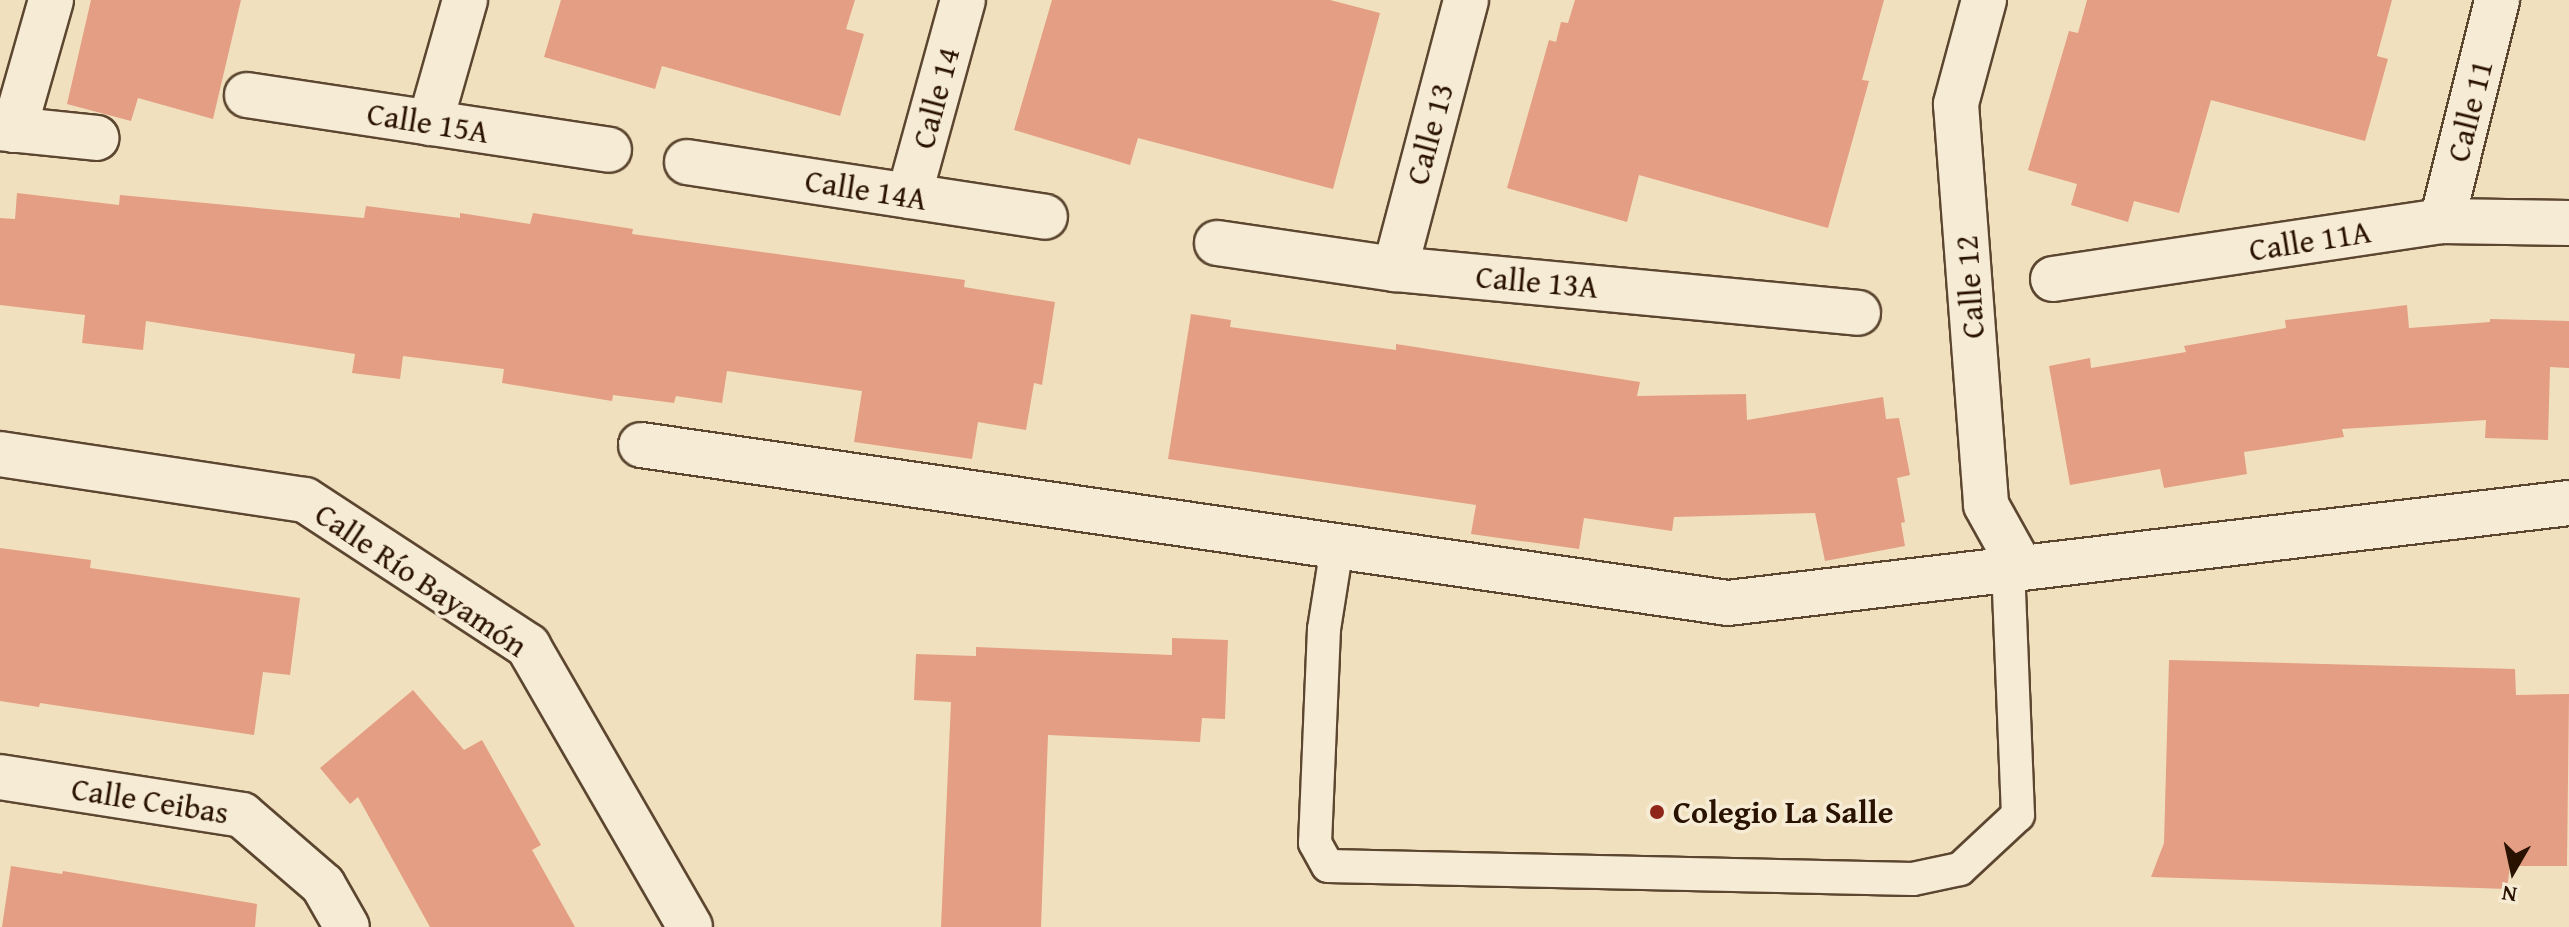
<!DOCTYPE html>
<meta charset="utf-8">
<style>
body{margin:0}
#map{position:relative;width:2569px;height:927px;overflow:hidden;background:#f1e0be;font-family:"Gentium Book Plus",serif}
div>[style]{position:absolute}
.building>*{inset:0;background:#e39e83}
.roads{filter:drop-shadow(2px 0 #5c4630) drop-shadow(-2px 0 #5c4630) drop-shadow(0 2px #5c4630) drop-shadow(0 -2px #5c4630)}
.service>*{height:32px;margin:-16px;padding:0 16px;transform-origin:16px;border-radius:16px;background:#f6ebd5}
.minor>*{height:44px;margin:-22px;padding:0 22px;transform-origin:22px;border-radius:22px;background:#f6ebd5}
.dots>*{width:22px;height:22px;translate:-50% -50%;box-sizing:border-box;border:4px solid #f6ebd5;border-radius:50%}
span{translate:-50% -50%;white-space:nowrap;text-align:center;line-height:1.15;-webkit-text-stroke:7px #f6ebd5;paint-order:stroke}
.street-label{font-size:32px;color:#2a1200}
.poi-label{font-size:32px;color:#2a1200;font-weight:700}
.left{translate:0 -50%;text-align:left}
.north{position:absolute;left:2473px;top:831px;width:80px;height:80px;-webkit-text-stroke:6px #f6ebd5;paint-order:stroke;rotate:189deg;font-size:22px;font-weight:700;line-height:32px;text-align:center;color:#2a1200}
.north::after{content:'';display:block;margin:auto;width:28px;height:36px;background:#2a1200;clip-path:polygon(50% 0,100% 100%,50% 72%,0 100%)}
</style>
<div id="map">
<div class="building">
<div style="clip-path:polygon(91px 0,241px 0,213px 119px,138px 98px,131px 121px,67px 104px)"></div>
<div style="clip-path:polygon(561px 0,855px 0,846px 29px,864px 34px,840px 116px,662px 66px,655px 89px,544px 57px)"></div>
<div style="clip-path:polygon(1052px 0,1330px 0,1380px 13px,1333px 189px,1138px 138px,1130px 165px,1014px 130px)"></div>
<div style="clip-path:polygon(1575px 0,1884px 0,1862px 80px,1869px 81px,1828px 228px,1639px 175px,1627px 222px,1507px 188px,1549px 40px,1556px 42px,1561px 22px,1568px 23px)"></div>
<div style="clip-path:polygon(2087px 0,2392px 0,2377px 56px,2388px 59px,2365px 141px,2211px 100px,2179px 213px,2134px 201px,2128px 222px,2071px 205px,2077px 184px,2028px 170px,2069px 31px,2078px 33px)"></div>
<div style="clip-path:polygon(17px 193px,119px 205px,120px 195px,364px 218px,366px 206px,460px 218px,460px 213px,530px 224px,533px 213px,633px 229px,632px 234px,965px 280px,964px 287px,1055px 302px,1042px 385px,1034px 383px,1026px 430px,978px 422px,972px 459px,854px 442px,862px 391px,727px 371px,722px 403px,676px 396px,674px 403px,613px 395px,612px 401px,502px 383px,504px 369px,403px 356px,400px 379px,352px 373px,355px 354px,146px 321px,143px 350px,82px 343px,85px 315px,0 305px,0 218px,15px 219px)"></div>
<div style="clip-path:polygon(2407px 305px,2409px 328px,2490px 322px,2490px 319px,2569px 321px,2569px 368px,2550px 367px,2548px 440px,2485px 438px,2486px 420px,2342px 429px,2344px 437px,2244px 452px,2247px 474px,2164px 488px,2160px 469px,2070px 485px,2049px 366px,2090px 358px,2091px 368px,2186px 352px,2184px 346px,2286px 328px,2285px 320px)"></div>
<div style="clip-path:polygon(1191px 314px,1231px 320px,1230px 327px,1396px 350px,1396px 344px,1640px 382px,1637px 396px,1746px 394px,1747px 420px,1883px 397px,1886px 419px,1899px 418px,1910px 475px,1897px 478px,1905px 522px,1901px 523px,1905px 546px,1825px 561px,1815px 513px,1674px 517px,1672px 531px,1584px 518px,1579px 549px,1471px 534px,1476px 505px,1168px 459px)"></div>
<div style="clip-path:polygon(0 548px,91px 560px,90px 568px,300px 598px,290px 675px,263px 672px,254px 735px,40px 703px,39px 707px,0 701px)"></div>
<div style="clip-path:polygon(1172px 638px,1228px 640px,1225px 719px,1202px 718px,1200px 742px,1048px 735px,1041px 927px,941px 927px,951px 702px,914px 700px,916px 654px,976px 656px,976px 647px,1172px 655px)"></div>
<div style="clip-path:polygon(2169px 660px,2515px 669px,2516px 695px,2569px 694px,2567px 866px,2510px 866px,2507px 889px,2151px 877px,2164px 843px)"></div>
<div style="clip-path:polygon(413px 690px,464px 750px,482px 740px,541px 845px,532px 850px,575px 927px,430px 927px,358px 797px,350px 804px,320px 768px)"></div>
<div style="clip-path:polygon(11px 866px,62px 874px,63px 871px,257px 904px,255px 927px,2px 927px)"></div>
</div>
<div class="roads">
<div class="service">
<div style="left:1337px;top:547px;width:83px;rotate:99deg"></div>
<div style="left:1324px;top:629px;width:214px;rotate:92.4deg"></div>
<div style="left:1315px;top:843px;width:26px;rotate:61deg"></div>
<div style="left:1328px;top:866px;width:585px;rotate:1.27deg"></div>
<div style="left:1913px;top:879px;width:48px;rotate:-12deg"></div>
<div style="left:1960px;top:869px;width:79px;rotate:-43deg"></div>
<div style="left:2018px;top:815px;width:245px;rotate:-92.3deg"></div>
</div>
<div class="minor">
<div style="left:1984px;top:0;width:108px;rotate:105.1deg"></div>
<div style="left:1956px;top:104px;width:402px;rotate:85.7deg"></div>
<div style="left:1986px;top:505px;width:72px;rotate:60.9deg"></div>
<div style="left:247px;top:95px;width:366px;rotate:8.6deg"></div>
<div style="left:430px;top:123px;width:128px;rotate:-74.1deg"></div>
<div style="left:0;top:128px;width:97px;rotate:5.9deg"></div>
<div style="left:14px;top:130px;width:135px;rotate:-74.1deg"></div>
<div style="left:687px;top:162px;width:362px;rotate:8.7deg"></div>
<div style="left:909px;top:196px;width:203px;rotate:-74.6deg"></div>
<div style="left:2442px;top:221px;width:228px;rotate:-76deg"></div>
<div style="left:1217px;top:243px;width:180px;rotate:8.3deg"></div>
<div style="left:1395px;top:269px;width:465px;rotate:5.4deg"></div>
<div style="left:1395px;top:269px;width:278px;rotate:-75.2deg"></div>
<div style="left:2053px;top:279px;width:393px;rotate:-8.5deg"></div>
<div style="left:2442px;top:221px;width:127px;rotate:0.9deg"></div>
<div style="left:641px;top:445px;width:1098px;rotate:8.27deg"></div>
<div style="left:1728px;top:603px;width:847px;rotate:-6.78deg"></div>
<div style="left:0;top:454px;width:308px;rotate:8.6deg"></div>
<div style="left:305px;top:500px;width:267px;rotate:33.2deg"></div>
<div style="left:528px;top:646px;width:324px;rotate:60deg"></div>
<div style="left:0;top:777px;width:245px;rotate:8.9deg"></div>
<div style="left:242px;top:815px;width:107px;rotate:40.8deg"></div>
<div style="left:323px;top:885px;width:48px;rotate:60.3deg"></div>
</div>
</div>
<div class="dots">
<div style="left:1657px;top:812px;background:#8f2418"></div>
</div>
<div class="street-label">
<span style="left:936px;top:98px;rotate:-75deg">Calle 14</span>
<span style="left:2470px;top:111px;rotate:-76deg">Calle 11</span>
<span style="left:428px;top:123px;rotate:9deg">Calle 15A</span>
<span style="left:1430px;top:134px;rotate:-75deg">Calle 13</span>
<span style="left:866px;top:190px;rotate:9deg">Calle 14A</span>
<span style="left:2310px;top:241px;rotate:-9deg">Calle 11A</span>
<span style="left:1537px;top:282px;rotate:5deg">Calle 13A</span>
<span style="left:1970px;top:287px;rotate:-94deg">Calle 12</span>
<span style="left:421px;top:580px;rotate:34deg">Calle Río Bayamón</span>
<span style="left:150px;top:801px;rotate:9deg">Calle Ceibas</span>
</div>
<div class="poi-label">
<span class="left" style="left:1673px;top:812px">Colegio La Salle</span>
</div>
<div class="north">N</div>
</div>
